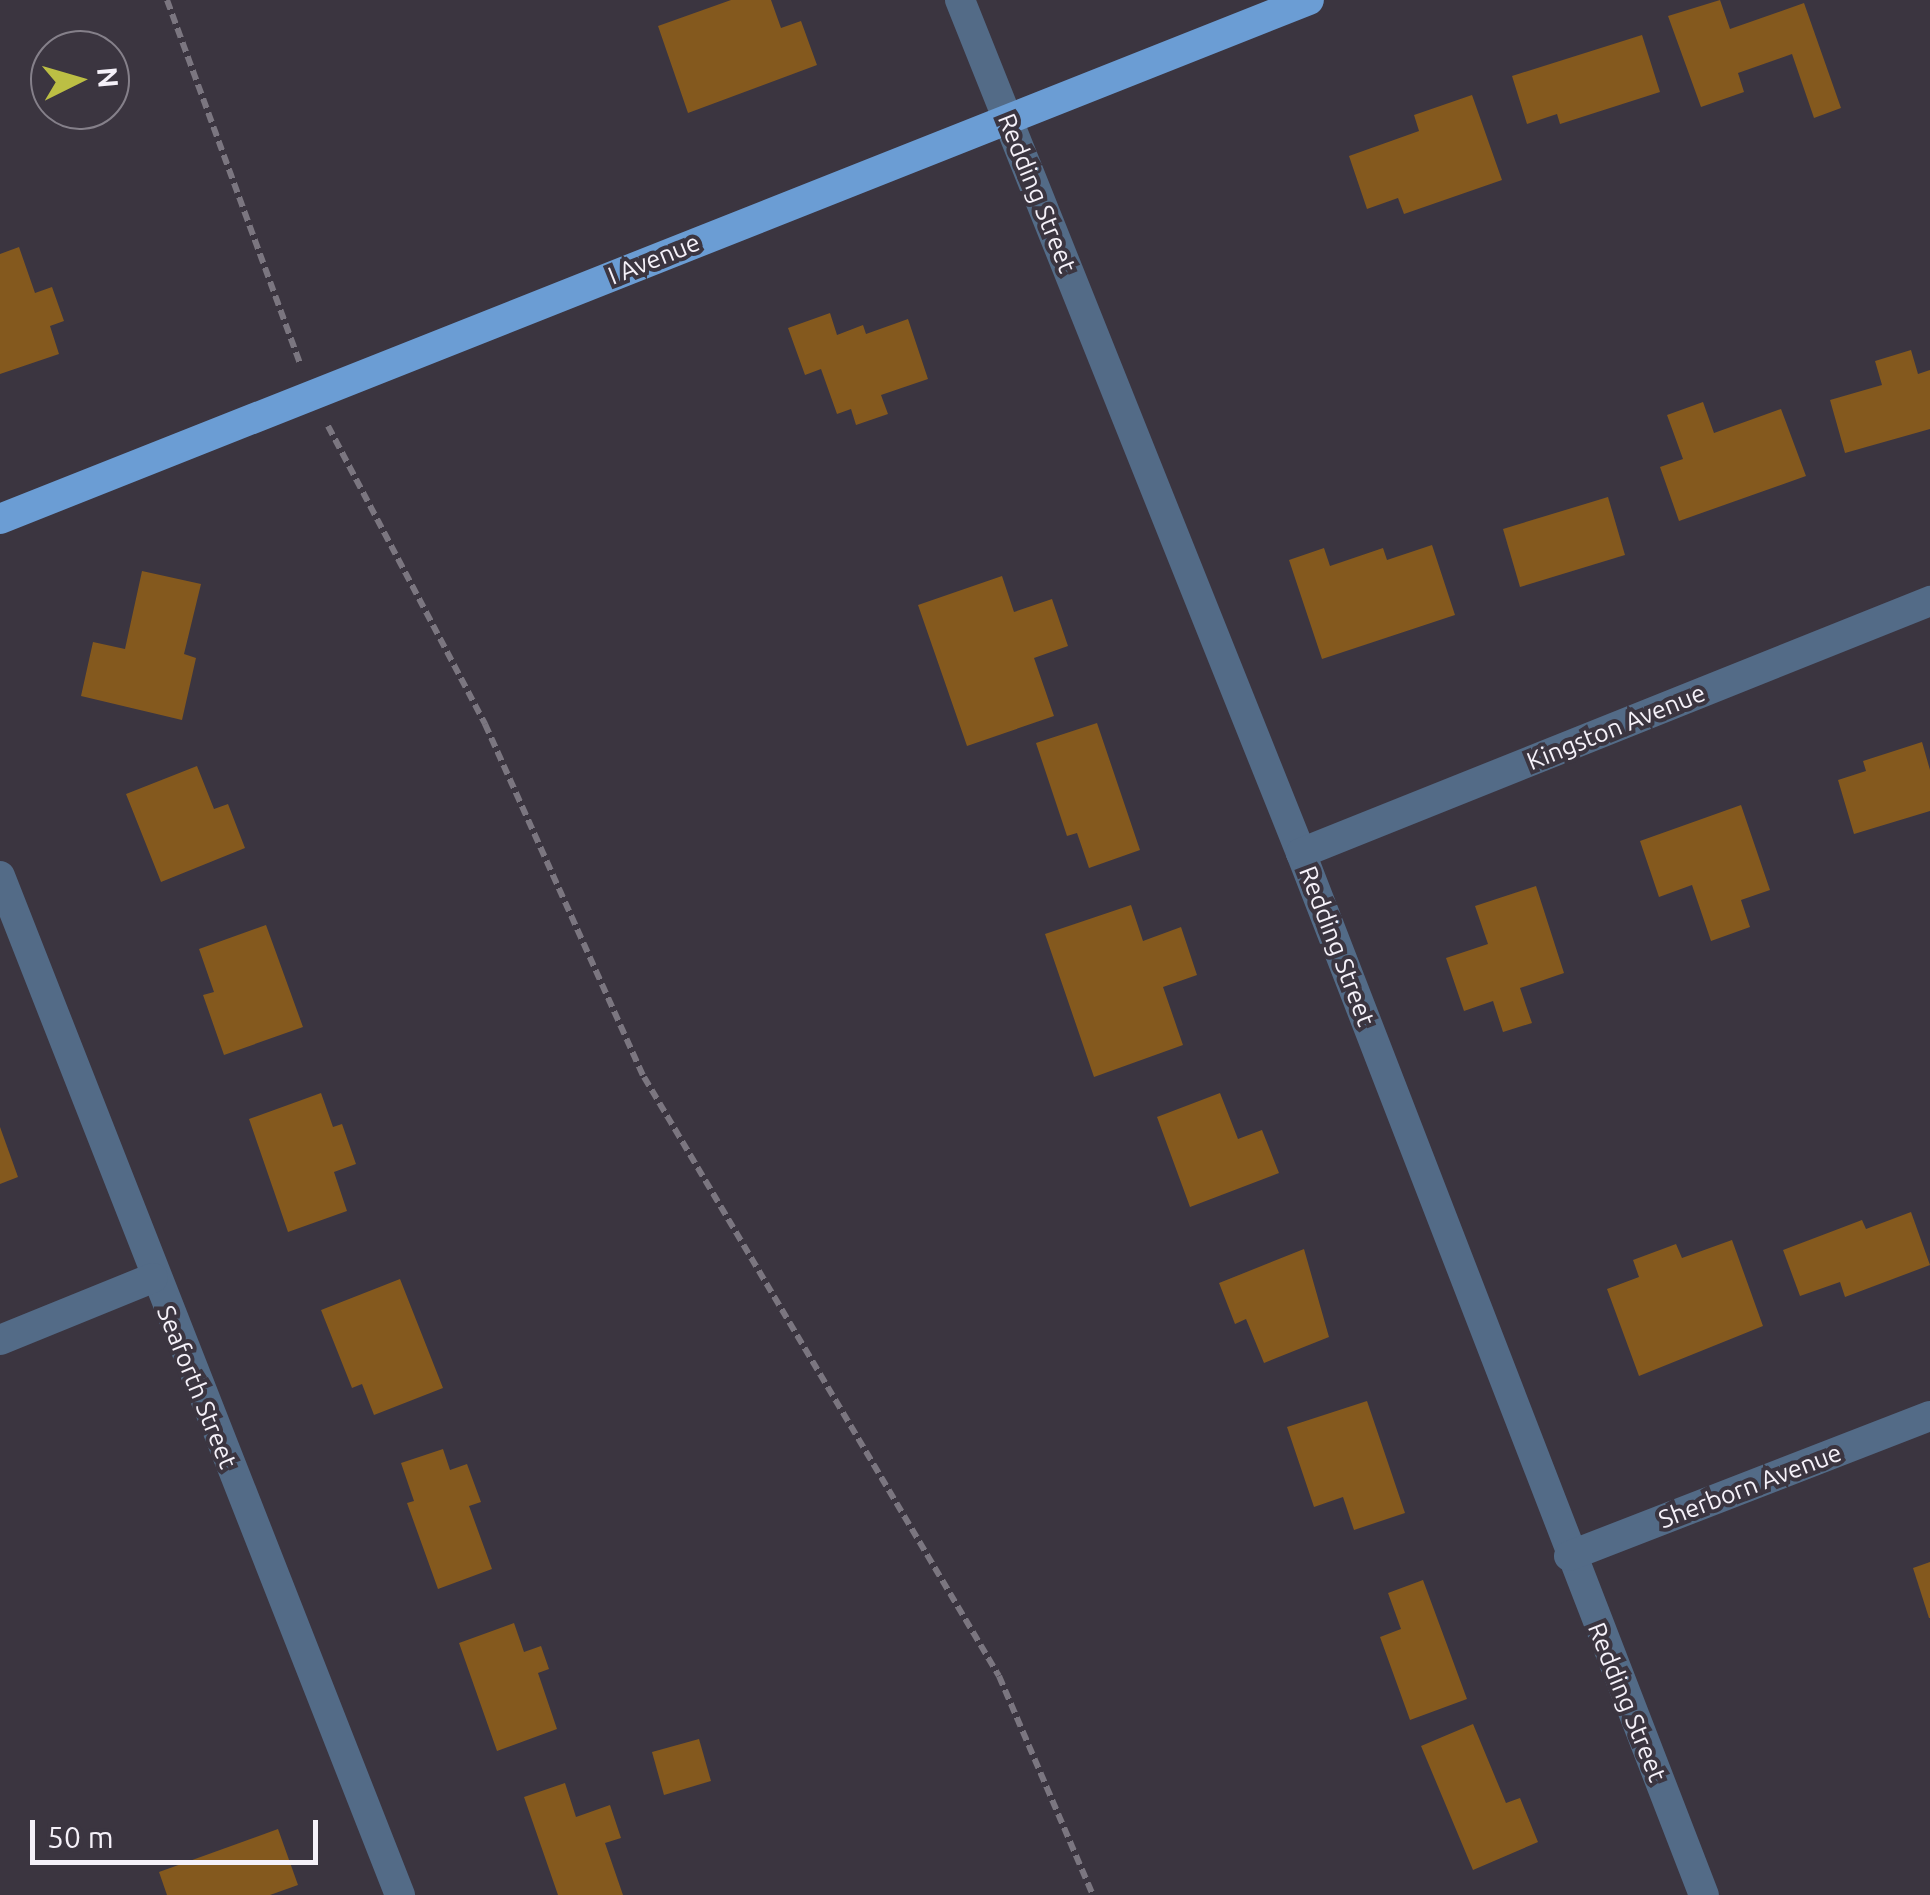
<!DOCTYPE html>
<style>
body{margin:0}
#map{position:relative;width:1930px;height:1895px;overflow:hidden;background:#3b3540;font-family:Ubuntu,sans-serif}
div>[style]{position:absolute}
.building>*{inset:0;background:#84591e}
.path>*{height:6px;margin-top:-3px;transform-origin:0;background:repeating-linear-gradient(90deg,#7b7680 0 10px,transparent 0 15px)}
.minor>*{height:30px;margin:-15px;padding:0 15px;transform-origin:15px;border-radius:15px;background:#536b87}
.major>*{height:30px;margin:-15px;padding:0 15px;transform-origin:15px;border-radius:15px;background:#6b9dd4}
span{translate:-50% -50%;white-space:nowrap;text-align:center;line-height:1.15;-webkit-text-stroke:8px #3b3540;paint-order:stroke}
.street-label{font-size:25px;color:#f5f1f9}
.north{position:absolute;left:30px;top:30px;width:100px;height:100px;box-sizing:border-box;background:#3b3540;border:2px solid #85808a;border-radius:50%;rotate:85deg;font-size:28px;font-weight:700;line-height:40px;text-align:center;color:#f5f1f9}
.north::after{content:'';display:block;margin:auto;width:35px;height:45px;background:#bcbf44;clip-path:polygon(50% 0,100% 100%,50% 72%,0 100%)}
.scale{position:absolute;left:30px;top:1820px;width:288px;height:45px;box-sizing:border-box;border:5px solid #f5f1f9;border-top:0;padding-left:12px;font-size:30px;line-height:35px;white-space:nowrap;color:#f5f1f9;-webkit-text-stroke:8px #3b3540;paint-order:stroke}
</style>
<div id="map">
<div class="building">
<div style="clip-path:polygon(731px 0,771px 0,781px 28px,801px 21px,817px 65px,688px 113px,658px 26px)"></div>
<div style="clip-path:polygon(1720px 0,1730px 29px,1804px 3px,1841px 108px,1814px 118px,1792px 54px,1738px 73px,1744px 92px,1701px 107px,1668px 16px)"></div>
<div style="clip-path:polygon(1642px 35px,1660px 92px,1560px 124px,1557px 114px,1527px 124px,1512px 76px)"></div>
<div style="clip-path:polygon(1472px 95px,1502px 180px,1404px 214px,1398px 198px,1367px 209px,1349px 156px,1419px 131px,1414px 115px)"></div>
<div style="clip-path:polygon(19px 247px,35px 293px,52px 287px,64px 321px,50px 326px,59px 354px,0 374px,0 254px)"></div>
<div style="clip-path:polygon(830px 313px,837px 335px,863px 325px,866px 334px,908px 319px,928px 379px,881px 395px,888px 414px,856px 425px,851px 409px,837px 414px,821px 369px,805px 375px,788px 328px)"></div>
<div style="clip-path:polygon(1911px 350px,1918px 374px,1930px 370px,1930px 429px,1845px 453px,1830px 400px,1882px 385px,1875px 361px)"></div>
<div style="clip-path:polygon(1703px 402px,1714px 433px,1781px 409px,1806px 476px,1679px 521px,1660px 467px,1683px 459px,1667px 415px)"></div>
<div style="clip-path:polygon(1608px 497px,1625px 555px,1520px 587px,1503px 529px)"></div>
<div style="clip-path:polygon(1432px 545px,1455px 615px,1322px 659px,1289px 560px,1324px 548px,1330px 566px,1383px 548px,1387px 560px)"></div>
<div style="clip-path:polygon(142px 571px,201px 584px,184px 654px,196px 658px,182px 720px,81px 696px,93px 642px,125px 649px)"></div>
<div style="clip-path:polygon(1002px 576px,1014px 612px,1052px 599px,1068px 646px,1034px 658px,1054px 716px,967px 746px,918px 605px)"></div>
<div style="clip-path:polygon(1097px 723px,1140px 850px,1089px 868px,1077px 833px,1067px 836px,1036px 743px)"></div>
<div style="clip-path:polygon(1922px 742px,1930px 770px,1930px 811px,1854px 834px,1838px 780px,1866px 771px,1863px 761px)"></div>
<div style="clip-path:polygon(197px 766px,214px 809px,228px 804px,245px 848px,161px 882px,126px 794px)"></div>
<div style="clip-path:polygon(1741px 805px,1770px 890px,1741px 900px,1750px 927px,1711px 941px,1692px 885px,1659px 897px,1640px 841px)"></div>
<div style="clip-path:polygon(1536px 886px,1564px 973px,1520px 988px,1532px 1023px,1503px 1032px,1493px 1001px,1464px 1011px,1446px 958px,1488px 944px,1475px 906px)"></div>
<div style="clip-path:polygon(1131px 905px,1143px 941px,1181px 927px,1197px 975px,1163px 987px,1183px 1045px,1094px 1077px,1045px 934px)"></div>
<div style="clip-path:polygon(266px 925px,303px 1027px,224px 1055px,203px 995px,214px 992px,199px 949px)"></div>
<div style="clip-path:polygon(321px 1093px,333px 1127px,342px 1124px,356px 1164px,334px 1172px,347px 1211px,288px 1232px,249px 1119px)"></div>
<div style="clip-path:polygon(1220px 1093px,1238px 1139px,1262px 1130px,1279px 1173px,1190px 1207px,1157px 1117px)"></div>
<div style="clip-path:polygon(0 1127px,18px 1177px,0 1184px)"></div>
<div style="clip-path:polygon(1911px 1212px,1930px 1265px,1845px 1297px,1840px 1282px,1800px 1296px,1783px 1250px,1862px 1220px,1866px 1229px)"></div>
<div style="clip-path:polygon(1732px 1240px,1763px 1326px,1639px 1376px,1607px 1289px,1639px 1277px,1633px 1260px,1676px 1244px,1682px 1258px)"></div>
<div style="clip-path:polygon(1304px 1249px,1329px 1337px,1264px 1363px,1246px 1319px,1235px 1324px,1219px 1283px)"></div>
<div style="clip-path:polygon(400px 1279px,443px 1388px,374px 1415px,362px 1384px,352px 1388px,321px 1310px)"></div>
<div style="clip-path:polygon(1367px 1401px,1405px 1513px,1354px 1530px,1343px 1497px,1314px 1507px,1287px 1427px)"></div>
<div style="clip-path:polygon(443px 1449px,450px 1470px,467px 1464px,481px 1502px,469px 1506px,492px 1569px,438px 1589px,407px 1503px,414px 1501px,401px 1463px)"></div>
<div style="clip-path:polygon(1930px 1562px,1930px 1618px,1929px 1618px,1913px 1568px)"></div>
<div style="clip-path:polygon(1423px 1580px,1467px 1699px,1410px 1720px,1380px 1637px,1401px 1629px,1388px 1593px)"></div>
<div style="clip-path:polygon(514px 1623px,524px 1652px,541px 1646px,549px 1669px,538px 1673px,557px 1729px,497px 1751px,459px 1643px)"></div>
<div style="clip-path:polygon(1473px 1724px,1506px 1803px,1520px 1798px,1538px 1842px,1473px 1870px,1421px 1746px)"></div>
<div style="clip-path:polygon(699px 1739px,711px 1781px,664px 1795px,652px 1752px)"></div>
<div style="clip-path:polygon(565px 1783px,576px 1817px,610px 1805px,621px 1838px,605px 1843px,623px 1895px,558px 1895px,524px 1797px)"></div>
<div style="clip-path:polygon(278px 1829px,298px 1885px,270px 1895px,167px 1895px,159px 1872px)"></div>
</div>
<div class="path">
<div style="left:167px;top:0;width:388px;rotate:69.9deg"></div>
<div style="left:328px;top:426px;width:337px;rotate:62.2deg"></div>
<div style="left:485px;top:724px;width:387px;rotate:65.8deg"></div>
<div style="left:644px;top:1077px;width:696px;rotate:59.35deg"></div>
<div style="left:999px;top:1676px;width:238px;rotate:66.8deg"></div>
</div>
<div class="minor">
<div style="left:960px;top:0;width:919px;rotate:68.21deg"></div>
<div style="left:1301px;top:853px;width:1117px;rotate:68.86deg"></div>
<div style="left:1301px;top:853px;width:678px;rotate:-21.83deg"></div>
<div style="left:0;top:876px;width:1095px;rotate:68.57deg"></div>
<div style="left:0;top:1340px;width:165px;rotate:-22.1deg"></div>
<div style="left:1569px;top:1556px;width:387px;rotate:-21.2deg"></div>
</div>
<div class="major">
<div style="left:0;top:519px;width:1408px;rotate:-21.63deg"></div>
</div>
<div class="street-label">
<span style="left:1037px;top:193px;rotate:68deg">Redding Street</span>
<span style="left:654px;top:259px;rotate:-22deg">I Avenue</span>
<span style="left:1616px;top:727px;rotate:-22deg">Kingston Avenue</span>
<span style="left:1337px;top:946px;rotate:69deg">Redding Street</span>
<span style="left:197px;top:1387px;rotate:68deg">Seaforth Street</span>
<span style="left:1750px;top:1486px;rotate:-21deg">Sherborn Avenue</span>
<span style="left:1627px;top:1702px;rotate:68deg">Redding Street</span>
</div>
<div class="north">N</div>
<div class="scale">50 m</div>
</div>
